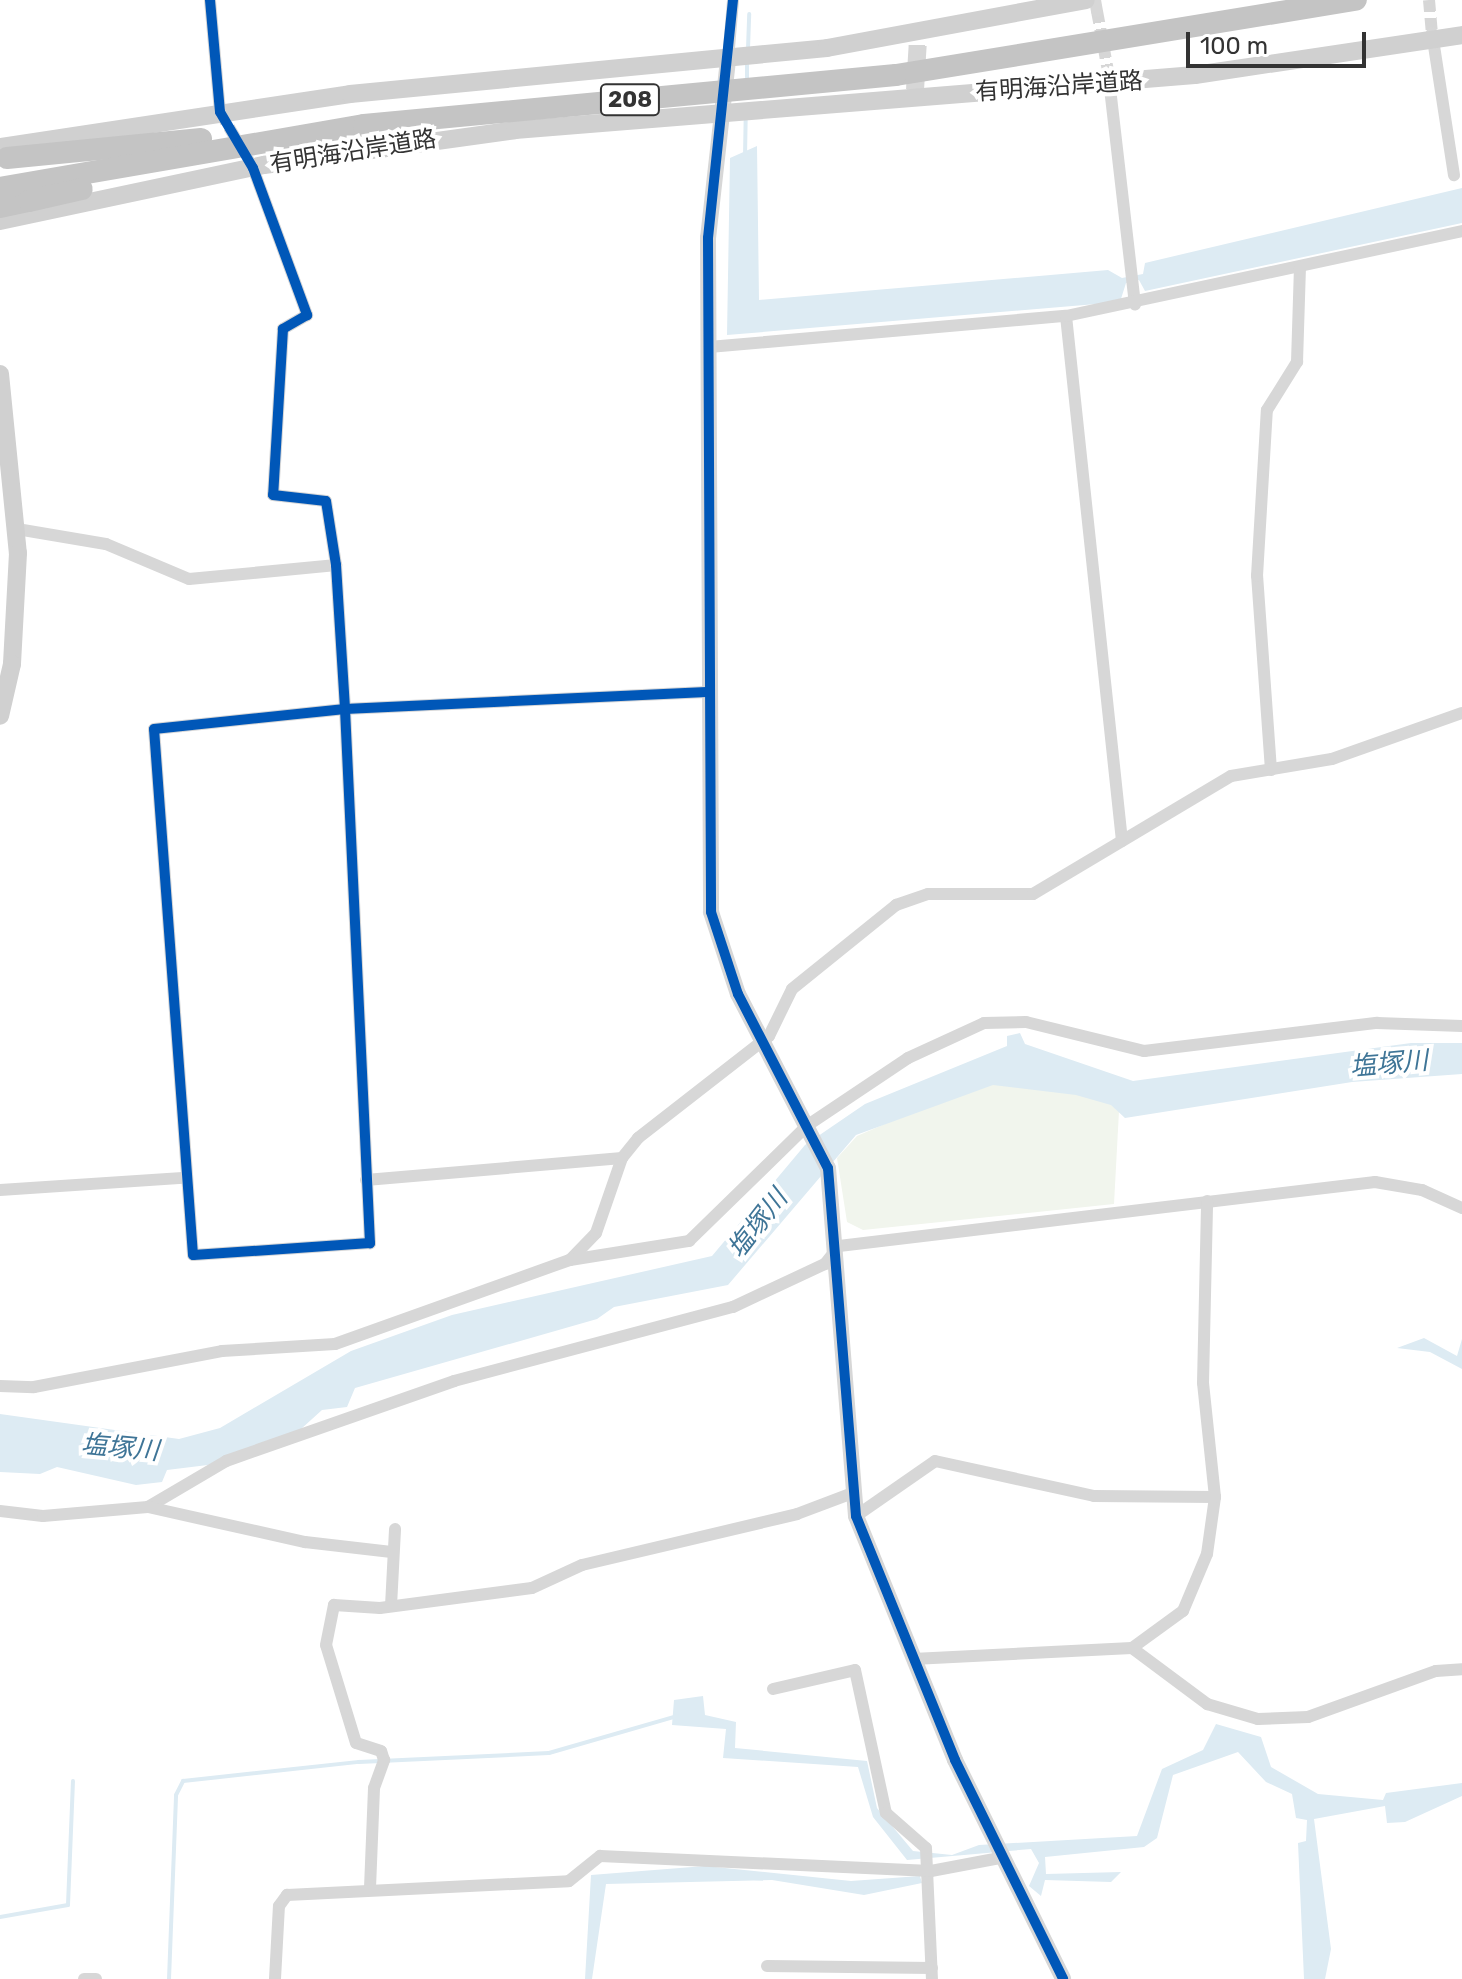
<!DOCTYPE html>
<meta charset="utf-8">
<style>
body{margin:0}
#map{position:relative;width:1462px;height:1979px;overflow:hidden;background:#fff;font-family:Rubik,"Noto Sans JP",sans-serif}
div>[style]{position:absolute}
.green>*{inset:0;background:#f1f5ed}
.water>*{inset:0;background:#ddebf3}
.stream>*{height:4px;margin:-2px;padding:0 2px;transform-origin:2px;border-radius:2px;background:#ddebf3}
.minor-tunnel>*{height:12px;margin-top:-6px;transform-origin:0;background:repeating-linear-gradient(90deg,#d6d6d6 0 12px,transparent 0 18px)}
.secondary-tunnel>*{height:18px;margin-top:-9px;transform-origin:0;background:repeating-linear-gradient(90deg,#d6d6d6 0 18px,transparent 0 27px)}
.minor>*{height:12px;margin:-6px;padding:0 6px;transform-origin:6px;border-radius:6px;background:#d7d7d7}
.tertiary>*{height:16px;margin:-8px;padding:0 8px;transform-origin:8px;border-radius:8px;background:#d7d7d7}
.secondary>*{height:18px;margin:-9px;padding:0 9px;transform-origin:9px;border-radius:9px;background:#d0d0d0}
.motorway>*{height:22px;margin:-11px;padding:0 11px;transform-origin:11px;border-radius:11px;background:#c4c4c4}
.motorway-bridge>*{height:22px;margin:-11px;padding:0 11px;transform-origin:11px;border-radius:11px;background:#c4c4c4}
.cycleway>*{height:10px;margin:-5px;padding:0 5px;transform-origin:5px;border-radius:5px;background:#0057b8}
span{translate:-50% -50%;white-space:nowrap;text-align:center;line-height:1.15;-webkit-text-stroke:8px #fff;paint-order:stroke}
.shield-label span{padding:2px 6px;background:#fff;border:2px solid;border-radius:6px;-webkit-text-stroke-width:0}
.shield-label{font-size:22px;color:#333;font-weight:700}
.street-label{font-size:24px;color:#333}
.water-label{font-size:26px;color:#3f7597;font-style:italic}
.scale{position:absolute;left:1186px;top:32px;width:180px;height:36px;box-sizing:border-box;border:4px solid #333;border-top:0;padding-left:10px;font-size:24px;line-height:28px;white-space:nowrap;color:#333;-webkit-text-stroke:6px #fff;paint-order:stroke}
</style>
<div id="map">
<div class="green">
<div style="clip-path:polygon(1006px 1072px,1107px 1100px,1119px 1111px,1114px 1204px,863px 1230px,847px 1222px,837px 1158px,857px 1136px)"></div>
</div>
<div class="water">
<div style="clip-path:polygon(757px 146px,759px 300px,1108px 270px,1122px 278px,1143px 274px,1145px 263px,1462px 188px,1462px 223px,1145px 291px,1139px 280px,1126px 283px,1120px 302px,727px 335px,730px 158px)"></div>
<div style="clip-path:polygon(1020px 1033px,1025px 1044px,1133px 1081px,1411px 1043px,1462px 1043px,1462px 1074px,1352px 1082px,1125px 1118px,1111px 1105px,1076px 1095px,993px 1085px,856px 1135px,728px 1285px,614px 1307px,597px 1319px,355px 1388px,347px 1407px,322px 1410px,301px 1429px,224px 1463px,167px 1470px,162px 1482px,136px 1485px,57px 1467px,40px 1474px,0 1472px,0 1414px,179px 1439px,220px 1428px,351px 1351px,452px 1315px,712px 1256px,805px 1145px,865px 1104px,1007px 1046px,1007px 1036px)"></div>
<div style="clip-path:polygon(1424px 1338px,1457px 1356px,1462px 1339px,1462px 1369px,1430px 1352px,1397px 1348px)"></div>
<div style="clip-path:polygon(703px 1696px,705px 1715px,736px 1722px,735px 1748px,867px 1761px,877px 1808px,913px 1851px,952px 1855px,979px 1845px,1137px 1836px,1162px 1769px,1203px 1750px,1216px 1724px,1261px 1737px,1271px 1767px,1318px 1794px,1383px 1800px,1386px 1793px,1462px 1783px,1462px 1796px,1405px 1822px,1387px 1823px,1385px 1806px,1314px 1819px,1331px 1949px,1325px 1979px,1304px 1979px,1298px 1843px,1306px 1841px,1307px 1820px,1296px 1818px,1292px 1794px,1266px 1782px,1238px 1752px,1173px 1775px,1157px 1838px,1144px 1847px,1045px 1857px,1046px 1874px,1121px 1872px,1111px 1882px,1045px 1880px,1041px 1896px,1029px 1886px,1039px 1863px,1031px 1849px,907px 1860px,873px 1817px,858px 1767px,723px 1758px,726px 1729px,672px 1725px,674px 1700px)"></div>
<div style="clip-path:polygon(705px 1866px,851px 1881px,920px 1876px,922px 1883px,864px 1895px,772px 1880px,606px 1884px,592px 1979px,585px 1979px,591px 1875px)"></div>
</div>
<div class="stream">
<div style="left:748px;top:49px;width:35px;rotate:-88deg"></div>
<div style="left:747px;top:81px;width:19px;rotate:-90deg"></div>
<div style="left:745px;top:157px;width:39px;rotate:-89deg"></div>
<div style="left:0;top:1917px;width:69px;rotate:-10deg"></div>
<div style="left:68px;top:1905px;width:124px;rotate:-87.7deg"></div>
<div style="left:169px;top:1979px;width:184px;rotate:-87.8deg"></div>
<div style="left:176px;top:1795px;width:16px;rotate:-63deg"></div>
<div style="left:183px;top:1781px;width:177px;rotate:-6.2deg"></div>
<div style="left:359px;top:1762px;width:190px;rotate:-2.7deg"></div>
<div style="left:549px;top:1753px;width:133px;rotate:-16.1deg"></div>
</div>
<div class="minor-tunnel">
<div style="left:1429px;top:0;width:33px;rotate:85deg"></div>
<div style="left:1097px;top:11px;width:61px;rotate:79.6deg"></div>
<div style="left:220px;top:112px;width:65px;rotate:59.5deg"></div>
</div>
<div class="secondary-tunnel">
<div style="left:915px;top:90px;width:51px;rotate:-86.6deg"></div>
</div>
<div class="minor">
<div style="left:210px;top:0;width:112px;rotate:84.9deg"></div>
<div style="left:1095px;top:0;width:11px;rotate:80deg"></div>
<div style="left:1432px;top:33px;width:144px;rotate:81.2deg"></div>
<div style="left:728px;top:60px;width:60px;rotate:-85.2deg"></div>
<div style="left:1108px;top:71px;width:235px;rotate:83.4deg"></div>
<div style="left:253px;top:168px;width:157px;rotate:69.8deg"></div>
<div style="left:307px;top:315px;width:28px;rotate:150deg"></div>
<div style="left:283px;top:329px;width:166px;rotate:93.4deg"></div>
<div style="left:273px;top:495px;width:53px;rotate:6.5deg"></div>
<div style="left:326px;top:501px;width:65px;rotate:81.1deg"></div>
<div style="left:336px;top:565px;width:144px;rotate:86.4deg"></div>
<div style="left:345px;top:709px;width:535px;rotate:87.32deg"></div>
<div style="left:370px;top:1243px;width:177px;rotate:176.1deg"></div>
<div style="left:193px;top:1255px;width:527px;rotate:-94.24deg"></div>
<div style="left:154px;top:729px;width:192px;rotate:-6deg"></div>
<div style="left:345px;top:709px;width:362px;rotate:-2.7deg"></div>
<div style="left:1066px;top:316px;width:528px;rotate:83.91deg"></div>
<div style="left:709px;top:347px;width:358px;rotate:-5deg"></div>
<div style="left:1066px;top:316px;width:405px;rotate:-12.1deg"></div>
<div style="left:17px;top:529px;width:90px;rotate:9.6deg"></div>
<div style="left:106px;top:544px;width:90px;rotate:22.9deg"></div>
<div style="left:189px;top:579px;width:148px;rotate:-5.4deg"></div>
<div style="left:1271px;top:770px;width:195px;rotate:-94.1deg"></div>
<div style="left:1257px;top:576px;width:166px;rotate:-86.6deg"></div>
<div style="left:1267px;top:410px;width:57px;rotate:-58deg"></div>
<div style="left:1297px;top:362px;width:95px;rotate:-88.2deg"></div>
<div style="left:366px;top:1180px;width:257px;rotate:-4.9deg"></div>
<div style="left:0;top:1190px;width:183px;rotate:-3.8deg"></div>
<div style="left:570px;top:1260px;width:37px;rotate:-46deg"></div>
<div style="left:596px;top:1233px;width:79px;rotate:-70.9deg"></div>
<div style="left:622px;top:1158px;width:26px;rotate:-51deg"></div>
<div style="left:638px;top:1138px;width:166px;rotate:-37.9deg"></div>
<div style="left:769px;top:1036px;width:52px;rotate:-63.9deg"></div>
<div style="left:792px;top:989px;width:134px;rotate:-38.9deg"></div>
<div style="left:896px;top:905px;width:34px;rotate:-19deg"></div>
<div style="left:928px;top:894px;width:105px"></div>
<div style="left:1033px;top:894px;width:230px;rotate:-30.8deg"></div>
<div style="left:1231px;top:776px;width:102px;rotate:-9.6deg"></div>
<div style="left:1332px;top:759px;width:138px;rotate:-19.5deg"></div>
<div style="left:0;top:1386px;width:34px;rotate:2deg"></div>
<div style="left:34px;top:1387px;width:191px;rotate:-10.8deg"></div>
<div style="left:222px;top:1351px;width:113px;rotate:-3.5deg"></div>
<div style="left:335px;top:1344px;width:250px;rotate:-19.7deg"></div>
<div style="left:570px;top:1260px;width:121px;rotate:-9.1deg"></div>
<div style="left:689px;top:1241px;width:166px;rotate:-44.3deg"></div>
<div style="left:808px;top:1125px;width:120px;rotate:-33.8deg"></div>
<div style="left:908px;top:1058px;width:84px;rotate:-24.7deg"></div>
<div style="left:984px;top:1023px;width:42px;rotate:-1.4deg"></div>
<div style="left:1026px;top:1022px;width:122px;rotate:13.8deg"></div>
<div style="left:1144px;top:1051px;width:235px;rotate:-6.9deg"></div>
<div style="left:1377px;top:1023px;width:85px;rotate:2deg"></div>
<div style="left:148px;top:1507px;width:91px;rotate:-30.5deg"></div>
<div style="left:226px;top:1461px;width:242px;rotate:-19.3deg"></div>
<div style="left:454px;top:1381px;width:289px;rotate:-14.9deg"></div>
<div style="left:733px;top:1307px;width:102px;rotate:-25.1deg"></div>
<div style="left:825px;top:1264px;width:23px;rotate:-52deg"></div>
<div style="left:839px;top:1246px;width:540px;rotate:-6.81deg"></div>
<div style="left:1375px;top:1182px;width:48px;rotate:9.7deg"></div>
<div style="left:1422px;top:1190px;width:44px;rotate:24.2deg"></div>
<div style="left:0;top:1511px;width:43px;rotate:6.6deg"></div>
<div style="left:43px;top:1516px;width:105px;rotate:-4.9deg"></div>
<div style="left:148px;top:1507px;width:161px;rotate:12.6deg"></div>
<div style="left:305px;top:1542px;width:87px;rotate:6.6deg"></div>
<div style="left:856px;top:1516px;width:96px;rotate:-34.8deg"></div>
<div style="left:935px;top:1461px;width:163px;rotate:12.4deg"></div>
<div style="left:1094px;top:1496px;width:121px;rotate:0.5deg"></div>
<div style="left:391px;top:1606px;width:77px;rotate:-87deg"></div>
<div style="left:1132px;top:1648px;width:94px;rotate:36.7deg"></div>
<div style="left:1207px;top:1704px;width:53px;rotate:16.4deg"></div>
<div style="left:1258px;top:1719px;width:50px;rotate:-2.3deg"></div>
<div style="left:1308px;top:1717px;width:136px;rotate:-19.8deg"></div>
<div style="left:1436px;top:1671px;width:26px;rotate:-4deg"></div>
<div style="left:913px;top:1659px;width:219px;rotate:-2.9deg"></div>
<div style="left:1132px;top:1648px;width:63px;rotate:-36deg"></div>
<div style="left:1183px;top:1611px;width:62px;rotate:-67.2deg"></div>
<div style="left:1207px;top:1554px;width:58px;rotate:-82deg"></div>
<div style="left:1215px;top:1497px;width:115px;rotate:-96deg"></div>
<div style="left:1203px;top:1383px;width:182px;rotate:-88.7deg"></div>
<div style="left:773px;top:1689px;width:84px;rotate:-13deg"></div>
<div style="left:855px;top:1670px;width:146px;rotate:77.8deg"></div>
<div style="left:886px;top:1813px;width:53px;rotate:41.2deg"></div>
<div style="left:926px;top:1848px;width:131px;rotate:87.4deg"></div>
<div style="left:370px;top:1888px;width:100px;rotate:-87.7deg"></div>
<div style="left:374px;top:1788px;width:30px;rotate:-70deg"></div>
<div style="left:384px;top:1760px;width:9px;rotate:-108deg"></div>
<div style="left:381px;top:1751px;width:26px;rotate:-162deg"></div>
<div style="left:356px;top:1743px;width:102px;rotate:-107deg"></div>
<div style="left:326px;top:1645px;width:41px;rotate:-78.7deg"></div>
<div style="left:334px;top:1605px;width:46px;rotate:3.7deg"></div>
<div style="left:380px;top:1608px;width:153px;rotate:-7.5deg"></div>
<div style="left:532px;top:1588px;width:55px;rotate:-24.7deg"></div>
<div style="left:582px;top:1565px;width:221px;rotate:-13.3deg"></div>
<div style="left:797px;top:1514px;width:57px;rotate:-20.7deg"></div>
<div style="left:767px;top:1966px;width:165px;rotate:0.7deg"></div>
<div style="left:84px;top:1979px;width:12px"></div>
<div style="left:275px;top:1979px;width:73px;rotate:-86.9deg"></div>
<div style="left:279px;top:1906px;width:14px;rotate:-54deg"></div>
<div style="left:287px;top:1895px;width:282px;rotate:-2.8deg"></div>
<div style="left:569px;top:1881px;width:40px;rotate:-39deg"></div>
<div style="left:600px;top:1856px;width:331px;rotate:2.6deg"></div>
<div style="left:931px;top:1871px;width:70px;rotate:-10.7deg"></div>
</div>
<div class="tertiary">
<div style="left:728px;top:60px;width:179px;rotate:96.4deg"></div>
<div style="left:708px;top:238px;width:674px;rotate:89.74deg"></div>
<div style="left:711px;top:912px;width:86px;rotate:71.8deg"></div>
<div style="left:738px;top:994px;width:196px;rotate:62.7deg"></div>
<div style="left:828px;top:1168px;width:349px;rotate:85.4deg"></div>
<div style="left:856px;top:1516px;width:263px;rotate:67.9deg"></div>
<div style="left:955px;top:1760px;width:244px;rotate:63.7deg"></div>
</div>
<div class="secondary">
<div style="left:0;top:147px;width:354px;rotate:-8.6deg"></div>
<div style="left:350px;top:94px;width:479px;rotate:-5.5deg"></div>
<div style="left:827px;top:48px;width:263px;rotate:-10.5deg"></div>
<div style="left:0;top:221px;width:270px;rotate:-12deg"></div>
<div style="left:264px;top:165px;width:253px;rotate:-7.9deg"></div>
<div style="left:515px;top:130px;width:682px;rotate:-4.62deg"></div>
<div style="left:1195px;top:75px;width:270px;rotate:-8.5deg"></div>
<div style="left:0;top:374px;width:180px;rotate:84.3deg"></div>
<div style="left:18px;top:553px;width:111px;rotate:93.1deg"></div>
<div style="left:12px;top:664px;width:53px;rotate:103deg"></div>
</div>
<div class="motorway">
<div style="left:896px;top:75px;width:466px;rotate:-9.3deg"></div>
<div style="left:0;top:207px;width:30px;rotate:-12deg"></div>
</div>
<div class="motorway-bridge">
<div style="left:7px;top:158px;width:195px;rotate:-5.6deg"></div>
<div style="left:0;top:188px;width:369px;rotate:-9.8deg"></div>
<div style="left:364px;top:125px;width:534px;rotate:-5.37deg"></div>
<div style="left:29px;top:201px;width:54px;rotate:-12.8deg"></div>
</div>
<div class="cycleway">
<div style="left:210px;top:0;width:112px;rotate:84.9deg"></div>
<div style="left:220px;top:112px;width:65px;rotate:59.5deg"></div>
<div style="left:253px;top:168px;width:157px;rotate:69.8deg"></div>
<div style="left:307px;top:315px;width:28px;rotate:150deg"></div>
<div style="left:283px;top:329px;width:166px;rotate:93.4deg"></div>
<div style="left:273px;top:495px;width:53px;rotate:6.5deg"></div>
<div style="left:326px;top:501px;width:65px;rotate:81.1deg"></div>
<div style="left:336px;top:565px;width:144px;rotate:86.4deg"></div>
<div style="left:345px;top:709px;width:535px;rotate:87.32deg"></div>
<div style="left:370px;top:1243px;width:177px;rotate:176.1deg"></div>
<div style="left:193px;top:1255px;width:527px;rotate:-94.24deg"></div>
<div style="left:154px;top:729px;width:192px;rotate:-6deg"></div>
<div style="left:345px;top:709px;width:362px;rotate:-2.7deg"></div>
<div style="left:733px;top:0;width:239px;rotate:96deg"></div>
<div style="left:708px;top:238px;width:674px;rotate:89.74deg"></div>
<div style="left:711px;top:912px;width:86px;rotate:71.8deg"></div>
<div style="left:738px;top:994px;width:196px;rotate:62.7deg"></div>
<div style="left:828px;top:1168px;width:349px;rotate:85.4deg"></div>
<div style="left:856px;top:1516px;width:263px;rotate:67.9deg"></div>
<div style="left:955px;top:1760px;width:244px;rotate:63.7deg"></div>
</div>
<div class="shield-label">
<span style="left:630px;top:100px">208</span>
</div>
<div class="street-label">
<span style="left:1059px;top:87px;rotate:-4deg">有明海沿岸道路</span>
<span style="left:353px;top:152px;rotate:-9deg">有明海沿岸道路</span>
</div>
<div class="water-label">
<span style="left:1389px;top:1064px;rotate:-5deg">塩塚川</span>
<span style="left:758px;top:1224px;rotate:-52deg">塩塚川</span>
<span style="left:120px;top:1448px;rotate:5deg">塩塚川</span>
</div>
<div class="scale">100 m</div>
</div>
